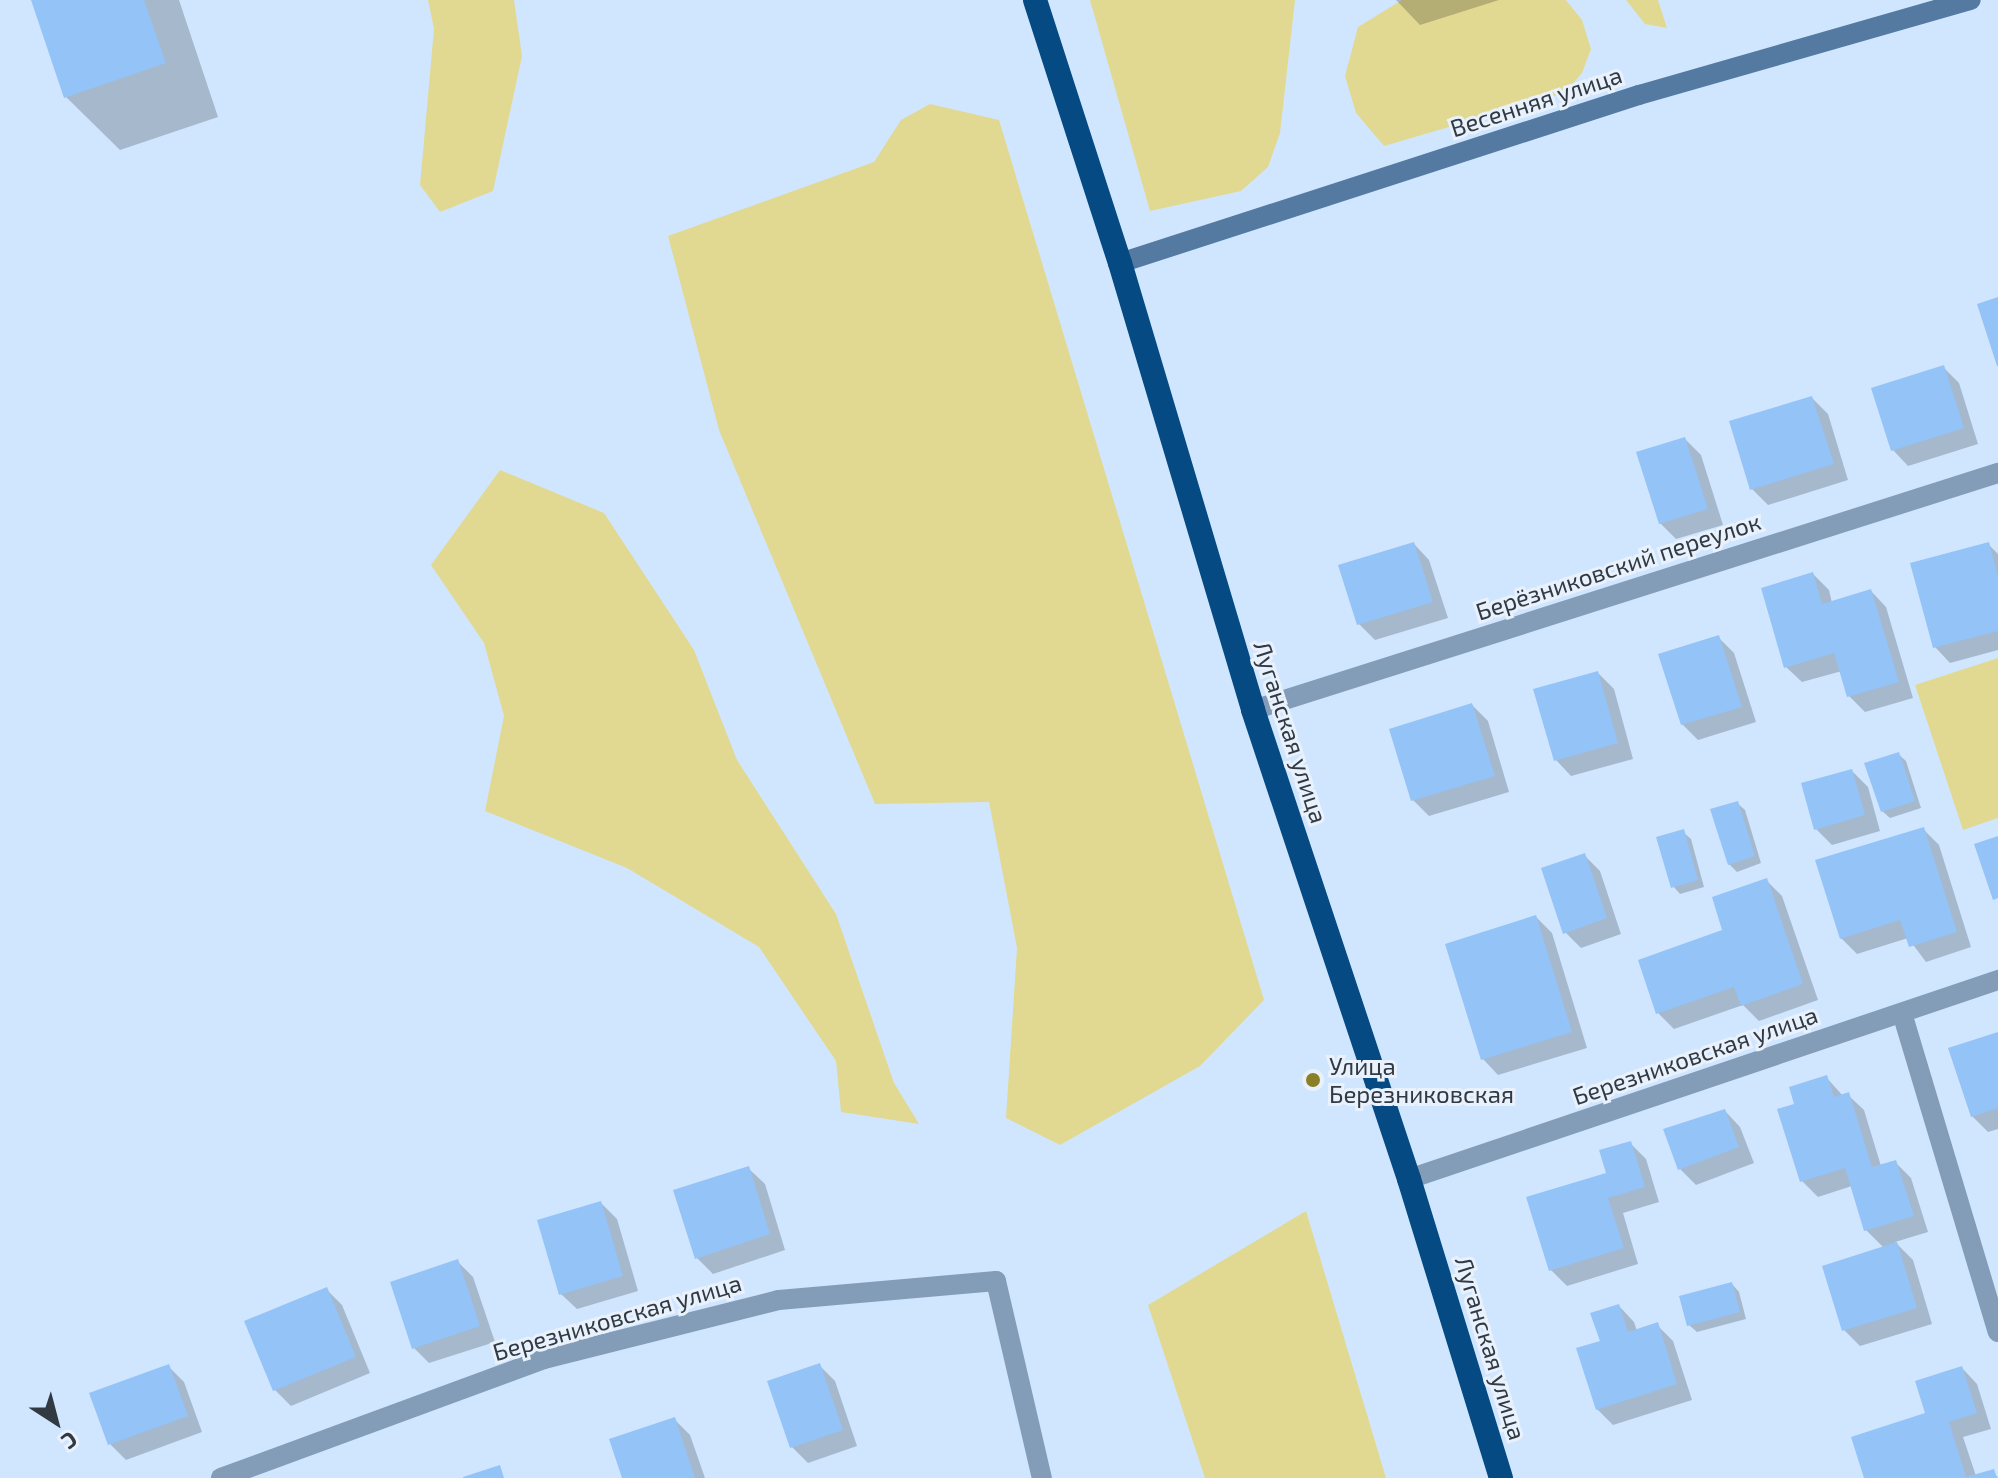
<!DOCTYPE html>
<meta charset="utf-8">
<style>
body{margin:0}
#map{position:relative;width:1998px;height:1478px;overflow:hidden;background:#d0e6ff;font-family:"Exo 2",sans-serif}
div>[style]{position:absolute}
.green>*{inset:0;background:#e1d991}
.shadow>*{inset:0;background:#0003}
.building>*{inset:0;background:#93c3f7}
.street>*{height:20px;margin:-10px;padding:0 10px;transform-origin:10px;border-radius:10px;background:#839db9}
.secondary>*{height:20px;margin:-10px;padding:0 10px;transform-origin:10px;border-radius:10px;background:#547aa2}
.highway>*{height:24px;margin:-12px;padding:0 12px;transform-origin:12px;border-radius:12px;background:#054a82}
.dots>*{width:22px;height:22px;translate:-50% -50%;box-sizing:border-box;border:4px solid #e9f2fc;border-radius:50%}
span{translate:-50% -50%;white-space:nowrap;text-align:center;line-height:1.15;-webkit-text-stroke:6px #e9f2fc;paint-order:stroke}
.street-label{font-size:24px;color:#313a43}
.poi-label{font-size:24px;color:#313a43}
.left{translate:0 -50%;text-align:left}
.north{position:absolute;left:16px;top:1382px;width:80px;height:80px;-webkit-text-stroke:6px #e9f2fc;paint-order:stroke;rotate:144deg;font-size:22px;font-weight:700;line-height:32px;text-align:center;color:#313a43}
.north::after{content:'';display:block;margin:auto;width:28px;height:36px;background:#313a43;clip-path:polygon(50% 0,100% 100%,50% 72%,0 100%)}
</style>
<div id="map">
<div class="green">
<div style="clip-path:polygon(428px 0,514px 0,522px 56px,493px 191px,440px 212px,420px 185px,434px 29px)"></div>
<div style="clip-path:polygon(1090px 0,1295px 0,1280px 133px,1268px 167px,1241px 191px,1150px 211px)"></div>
<div style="clip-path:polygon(1402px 0,1566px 0,1582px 20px,1591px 49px,1582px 73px,1565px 93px,1384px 146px,1356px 113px,1345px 76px,1358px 27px)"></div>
<div style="clip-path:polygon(1626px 0,1658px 0,1667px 28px,1645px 24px)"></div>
<div style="clip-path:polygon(930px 104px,999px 120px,1264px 1000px,1200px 1066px,1060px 1145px,1006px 1118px,1017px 948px,989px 802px,875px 804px,719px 430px,668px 236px,874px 162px,901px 120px)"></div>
<div style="clip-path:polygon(500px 470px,604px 513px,694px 650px,737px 760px,836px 914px,894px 1083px,919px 1124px,841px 1112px,836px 1061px,759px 947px,627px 868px,485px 811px,504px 716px,484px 643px,431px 565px)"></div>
<div style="clip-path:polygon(1998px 658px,1998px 818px,1963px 830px,1915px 685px)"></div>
<div style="clip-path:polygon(1306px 1211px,1386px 1478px,1205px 1478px,1148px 1305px)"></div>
</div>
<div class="shadow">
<div style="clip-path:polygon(34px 0,179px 0,218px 117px,120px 150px,66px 97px)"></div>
<div style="clip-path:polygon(1396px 0,1499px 0,1420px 25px)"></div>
<div style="clip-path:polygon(1943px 367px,1959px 383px,1978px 444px,1908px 466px,1893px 450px)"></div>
<div style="clip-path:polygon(1812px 398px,1828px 414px,1848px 480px,1768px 505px,1752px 489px)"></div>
<div style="clip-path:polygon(1685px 439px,1701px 455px,1723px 525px,1676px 539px,1660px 523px)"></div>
<div style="clip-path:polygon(1414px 544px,1429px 560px,1448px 618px,1375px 640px,1359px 624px)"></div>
<div style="clip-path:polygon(1989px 545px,1998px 554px,1998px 650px,1950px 663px,1935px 647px)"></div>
<div style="clip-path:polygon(1813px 574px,1829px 590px,1832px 603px,1871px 591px,1886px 607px,1913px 698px,1865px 712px,1849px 696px,1842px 671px,1802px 682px,1786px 667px)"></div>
<div style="clip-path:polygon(1718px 637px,1734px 653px,1756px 722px,1698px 740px,1682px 724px)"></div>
<div style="clip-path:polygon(1598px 673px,1614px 689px,1633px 759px,1571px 776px,1556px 760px)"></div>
<div style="clip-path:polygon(1472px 705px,1488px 721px,1509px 792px,1429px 816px,1413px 800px)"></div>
<div style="clip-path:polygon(1898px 754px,1906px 761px,1921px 808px,1890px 818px,1882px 811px)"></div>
<div style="clip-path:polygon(1852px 771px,1868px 787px,1880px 831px,1832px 845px,1816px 829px)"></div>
<div style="clip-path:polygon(1737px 803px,1745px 810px,1761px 863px,1737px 872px,1729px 864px)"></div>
<div style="clip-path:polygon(1923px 829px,1939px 845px,1971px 947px,1926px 962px,1908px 938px,1857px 954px,1841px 938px)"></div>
<div style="clip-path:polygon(1683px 832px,1691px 839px,1704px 887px,1680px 894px,1673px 886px)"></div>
<div style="clip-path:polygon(1584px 855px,1600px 871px,1621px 934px,1581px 948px,1565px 932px)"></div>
<div style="clip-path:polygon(1766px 880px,1782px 896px,1818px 1000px,1759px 1021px,1743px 1005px,1674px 1029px,1658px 1013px)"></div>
<div style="clip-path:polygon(1536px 917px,1552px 933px,1587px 1048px,1498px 1075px,1483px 1059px)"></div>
<div style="clip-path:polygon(1998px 1034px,1998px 1129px,1988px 1132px,1972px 1116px)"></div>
<div style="clip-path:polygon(1826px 1077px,1843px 1096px,1848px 1095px,1864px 1110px,1881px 1166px,1895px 1162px,1911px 1178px,1928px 1232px,1895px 1242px,1913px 1260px,1932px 1324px,1860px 1346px,1844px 1330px,1884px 1248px,1866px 1230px,1852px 1186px,1818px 1197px,1802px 1181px,1797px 1105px)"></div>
<div style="clip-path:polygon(1725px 1111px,1740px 1127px,1754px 1163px,1696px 1185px,1680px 1169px)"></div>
<div style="clip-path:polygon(1630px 1143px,1646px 1159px,1659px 1202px,1623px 1213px,1638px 1264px,1567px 1286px,1551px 1270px)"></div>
<div style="clip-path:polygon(749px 1169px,765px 1184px,785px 1250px,713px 1274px,697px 1258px)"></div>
<div style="clip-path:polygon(601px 1203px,617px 1219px,638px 1291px,577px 1309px,561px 1294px)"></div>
<div style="clip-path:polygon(457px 1261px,473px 1277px,495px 1342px,429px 1363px,413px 1347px)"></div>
<div style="clip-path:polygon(1732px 1284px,1739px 1292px,1746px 1319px,1697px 1332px,1689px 1325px)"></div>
<div style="clip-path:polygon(326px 1289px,342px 1305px,370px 1373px,291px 1406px,275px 1390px)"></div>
<div style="clip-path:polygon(1619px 1306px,1634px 1322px,1637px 1331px,1657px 1325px,1673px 1341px,1692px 1400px,1613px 1425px,1597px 1409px,1602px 1343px)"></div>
<div style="clip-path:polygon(819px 1365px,835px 1381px,857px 1446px,808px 1463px,792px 1447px)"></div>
<div style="clip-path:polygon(168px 1366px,184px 1382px,202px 1432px,126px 1460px,110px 1444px)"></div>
<div style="clip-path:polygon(1962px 1368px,1977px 1384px,1991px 1429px,1963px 1437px,1976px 1476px,1993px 1471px,1998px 1478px,1866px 1478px,1928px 1415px)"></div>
<div style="clip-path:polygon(674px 1419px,690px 1435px,705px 1478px,624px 1478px)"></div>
</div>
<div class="building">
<div style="clip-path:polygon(31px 0,144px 0,166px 63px,64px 98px)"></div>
<div style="clip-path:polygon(1998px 297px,1998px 366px,1997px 366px,1977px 304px)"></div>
<div style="clip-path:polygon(1944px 365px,1964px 428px,1891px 451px,1871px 388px)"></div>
<div style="clip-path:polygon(1812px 396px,1834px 464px,1750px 490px,1729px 421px)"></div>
<div style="clip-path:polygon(1685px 437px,1708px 509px,1659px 524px,1636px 452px)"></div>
<div style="clip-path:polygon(1414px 542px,1433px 602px,1357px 625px,1338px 565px)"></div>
<div style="clip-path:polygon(1989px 542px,1998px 576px,1998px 631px,1933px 648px,1910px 563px)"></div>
<div style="clip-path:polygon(1813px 572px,1822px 604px,1871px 589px,1899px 682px,1847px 697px,1834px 653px,1784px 668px,1761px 588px)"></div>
<div style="clip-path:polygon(1719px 635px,1742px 707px,1681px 725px,1658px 654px)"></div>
<div style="clip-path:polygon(1598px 671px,1618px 743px,1554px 761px,1533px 689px)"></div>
<div style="clip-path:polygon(1472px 703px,1495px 776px,1411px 801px,1389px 729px)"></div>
<div style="clip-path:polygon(1899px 752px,1915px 801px,1881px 812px,1864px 763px)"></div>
<div style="clip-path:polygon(1852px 769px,1865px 815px,1814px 830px,1801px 783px)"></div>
<div style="clip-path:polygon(1738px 801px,1755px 856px,1728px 865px,1710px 809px)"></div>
<div style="clip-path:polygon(1924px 827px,1957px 932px,1909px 947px,1900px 920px,1840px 939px,1815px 860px)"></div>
<div style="clip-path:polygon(1684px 829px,1698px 880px,1671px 888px,1656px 837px)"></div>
<div style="clip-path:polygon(1998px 836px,1998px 898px,1993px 900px,1974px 844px)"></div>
<div style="clip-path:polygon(1585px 853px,1607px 918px,1563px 934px,1541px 868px)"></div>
<div style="clip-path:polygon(1767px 878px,1803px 984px,1741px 1006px,1734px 987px,1656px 1014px,1638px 960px,1722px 930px,1712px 897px)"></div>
<div style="clip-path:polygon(1536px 915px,1572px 1032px,1481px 1060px,1445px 944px)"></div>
<div style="clip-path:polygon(1998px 1032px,1998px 1108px,1971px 1117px,1948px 1048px)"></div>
<div style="clip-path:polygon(1827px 1075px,1834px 1097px,1849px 1092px,1872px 1167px,1896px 1160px,1914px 1216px,1864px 1231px,1845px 1168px,1800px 1182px,1777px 1109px,1794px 1104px,1789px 1087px)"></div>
<div style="clip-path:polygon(1725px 1109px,1739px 1147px,1678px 1170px,1663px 1129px)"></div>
<div style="clip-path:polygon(1631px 1141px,1645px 1187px,1608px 1198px,1624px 1248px,1549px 1271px,1526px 1197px,1606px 1173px,1599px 1150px)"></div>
<div style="clip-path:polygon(749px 1166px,770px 1234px,695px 1259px,673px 1190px)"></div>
<div style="clip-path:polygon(601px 1201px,623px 1276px,559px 1295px,537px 1220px)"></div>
<div style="clip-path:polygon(1897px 1242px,1917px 1308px,1842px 1331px,1822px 1266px)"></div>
<div style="clip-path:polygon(458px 1259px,480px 1326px,412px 1349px,390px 1282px)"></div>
<div style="clip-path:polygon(1732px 1282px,1740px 1312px,1687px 1326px,1679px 1296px)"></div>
<div style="clip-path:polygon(327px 1287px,356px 1357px,273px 1391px,244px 1321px)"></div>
<div style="clip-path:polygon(1619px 1304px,1628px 1332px,1658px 1322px,1677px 1384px,1596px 1410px,1576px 1348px,1600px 1341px,1590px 1313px)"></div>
<div style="clip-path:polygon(820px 1363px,843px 1430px,790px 1448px,767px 1381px)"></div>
<div style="clip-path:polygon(169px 1364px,188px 1416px,108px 1445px,89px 1393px)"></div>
<div style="clip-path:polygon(1962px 1366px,1977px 1413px,1949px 1422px,1966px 1477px,1994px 1469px,1997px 1478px,1864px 1478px,1851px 1437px,1925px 1413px,1915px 1381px)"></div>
<div style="clip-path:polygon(675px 1417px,695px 1478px,622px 1478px,609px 1439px)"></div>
<div style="clip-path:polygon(500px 1465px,504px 1478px,463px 1478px,463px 1477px)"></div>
</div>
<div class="street">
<div style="left:1253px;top:710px;width:782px;rotate:-17.65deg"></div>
<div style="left:1902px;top:1013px;width:333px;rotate:73.3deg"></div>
<div style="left:1409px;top:1179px;width:622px;rotate:-18.67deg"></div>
<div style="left:221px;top:1478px;width:344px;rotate:-20.2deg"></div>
<div style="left:544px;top:1359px;width:242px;rotate:-14.1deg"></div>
<div style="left:779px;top:1300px;width:218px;rotate:-5deg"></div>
<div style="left:996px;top:1281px;width:202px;rotate:76.9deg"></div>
</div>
<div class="secondary">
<div style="left:1120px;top:263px;width:546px;rotate:-17.94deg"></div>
<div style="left:1639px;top:95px;width:345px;rotate:-16deg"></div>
</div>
<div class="highway">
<div style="left:1035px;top:0;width:276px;rotate:72.1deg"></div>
<div style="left:1120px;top:263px;width:466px;rotate:73.4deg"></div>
<div style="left:1253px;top:710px;width:494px;rotate:71.6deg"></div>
<div style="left:1409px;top:1179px;width:313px;rotate:72.9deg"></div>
</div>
<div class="dots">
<div style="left:1313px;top:1080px;background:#898027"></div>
</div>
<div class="street-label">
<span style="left:1536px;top:101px;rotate:-18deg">Весенняя улица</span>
<span style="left:1618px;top:566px;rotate:-18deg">Берёзниковский переулок</span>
<span style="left:1291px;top:732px;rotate:72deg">Луганская улица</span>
<span style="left:1695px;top:1055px;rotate:-19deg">Березниковская улица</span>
<span style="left:617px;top:1317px;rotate:-16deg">Березниковская улица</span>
<span style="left:1491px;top:1348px;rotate:73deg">Луганская улица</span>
</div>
<div class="poi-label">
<span class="left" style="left:1329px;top:1080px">Улица<br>Березниковская</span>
</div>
<div class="north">С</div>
</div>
